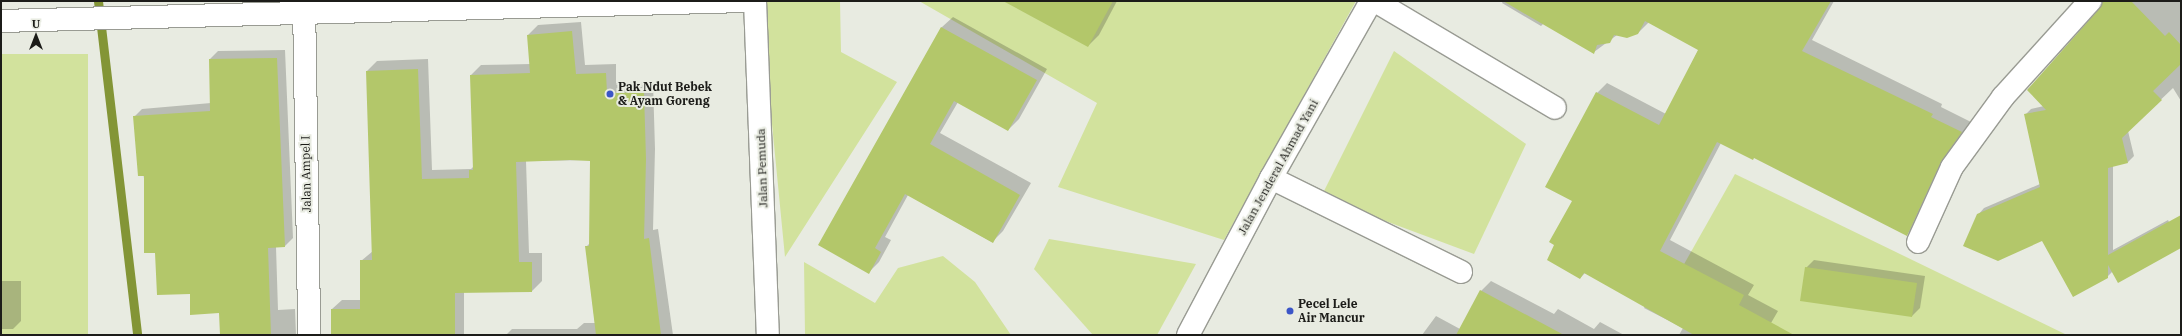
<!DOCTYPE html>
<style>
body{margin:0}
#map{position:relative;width:2182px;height:336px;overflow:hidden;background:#e8ebe1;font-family:"IBM Plex Serif",serif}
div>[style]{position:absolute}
.green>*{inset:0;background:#d2e29d}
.shadow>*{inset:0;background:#0003}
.stream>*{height:9px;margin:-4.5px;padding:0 4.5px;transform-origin:4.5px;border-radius:4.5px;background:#839536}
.building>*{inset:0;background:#b3c76a}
.roads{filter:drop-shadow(1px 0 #999b93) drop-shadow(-1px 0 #999b93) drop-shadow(0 1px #999b93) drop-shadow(0 -1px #999b93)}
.minor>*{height:22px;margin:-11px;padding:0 11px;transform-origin:11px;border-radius:11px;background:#fff}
.major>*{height:22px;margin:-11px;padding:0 11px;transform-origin:11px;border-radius:11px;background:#fff}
.dots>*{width:11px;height:11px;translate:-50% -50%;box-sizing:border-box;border:2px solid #e8ebe1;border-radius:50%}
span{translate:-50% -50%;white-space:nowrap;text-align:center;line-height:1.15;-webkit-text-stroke:4px #e8ebe1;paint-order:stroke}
.poi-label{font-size:12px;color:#1c1c19;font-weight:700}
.left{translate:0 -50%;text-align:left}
.street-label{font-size:12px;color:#1c1c19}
.frame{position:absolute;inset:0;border:2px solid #1c1c19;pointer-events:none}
.north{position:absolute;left:16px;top:16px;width:40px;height:40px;-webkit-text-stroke:3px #e8ebe1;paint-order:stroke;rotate:0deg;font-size:11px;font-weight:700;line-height:16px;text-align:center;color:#1c1c19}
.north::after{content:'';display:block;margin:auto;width:14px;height:18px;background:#1c1c19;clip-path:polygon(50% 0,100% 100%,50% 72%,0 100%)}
</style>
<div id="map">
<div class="green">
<div style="clip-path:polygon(760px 1px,840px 1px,841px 52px,897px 82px,785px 257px)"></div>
<div style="clip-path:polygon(919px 1px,1356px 1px,1224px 240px,1058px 187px,1097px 103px)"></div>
<div style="clip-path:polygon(1394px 51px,1526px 144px,1474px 254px,1321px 197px)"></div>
<div style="clip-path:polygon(1px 54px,88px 54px,88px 335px,1px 335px)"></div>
<div style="clip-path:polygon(1735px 174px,2067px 335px,1769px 335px,1683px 266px)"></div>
<div style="clip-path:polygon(1049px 239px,1196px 264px,1157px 335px,1093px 335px,1034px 269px)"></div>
<div style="clip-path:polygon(943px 256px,975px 282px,1011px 335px,805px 335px,804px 262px,875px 303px,898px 268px)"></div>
</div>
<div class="shadow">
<div style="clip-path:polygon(1005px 1px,1117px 1px,1099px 35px,1088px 46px)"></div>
<div style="clip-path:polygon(1503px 1px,1834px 1px,1812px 40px,1942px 104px,1941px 107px,1971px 122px,1951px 150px,1917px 224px,1907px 234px,1755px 157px,1721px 143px,1670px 240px,1754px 285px,1748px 295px,1778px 311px,1764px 335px,1679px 335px,1683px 328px,1644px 308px,1646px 304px,1585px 273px,1580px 278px,1573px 201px,1597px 93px,1607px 83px,1666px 114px,1699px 49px,1649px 22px,1638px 33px,1617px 35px,1594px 52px,1544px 23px,1541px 26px,1502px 3px)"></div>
<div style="clip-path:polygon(2103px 1px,2181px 1px,2181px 101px,2173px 88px,2128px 131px,2134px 156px,2128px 162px,2113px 165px,2113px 250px,2168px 220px,2181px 245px,2113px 271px,2107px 277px,2043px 240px,1978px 215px,1984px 208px,2040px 184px,2025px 115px,2031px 109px,2044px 106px)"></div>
<div style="clip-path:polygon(953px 17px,1047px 69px,1019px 119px,1008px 130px,958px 102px,940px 133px,1031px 183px,1003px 231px,992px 242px,908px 195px,885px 237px,891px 240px,879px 262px,869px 272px,819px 245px,942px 27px)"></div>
<div style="clip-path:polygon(581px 22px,585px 65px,616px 64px,616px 83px,653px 82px,655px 149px,653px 230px,658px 229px,673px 335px,506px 335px,512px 329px,577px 329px,584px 323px,595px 323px,586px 247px,590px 243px,591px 160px,526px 161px,529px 253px,542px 253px,542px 281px,532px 291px,464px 291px,464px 335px,332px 335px,332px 309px,342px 300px,361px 300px,361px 261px,373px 251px,367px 71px,377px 61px,428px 59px,432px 170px,471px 169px,474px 166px,471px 75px,481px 65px,531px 64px,528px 35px,538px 25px)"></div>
<div style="clip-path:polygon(285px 50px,293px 238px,285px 246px,276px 247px,278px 310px,295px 309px,296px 335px,221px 335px,220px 312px,191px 293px,156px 252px,134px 117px,142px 109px,211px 103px,210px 59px,218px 51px)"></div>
<div style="clip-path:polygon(1814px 260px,1925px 276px,1920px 308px,1912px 316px,1806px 268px)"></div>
<div style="clip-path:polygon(1px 281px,21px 281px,21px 321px,13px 329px,1px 329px)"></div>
<div style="clip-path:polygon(1491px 281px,1554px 314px,1558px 309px,1594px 329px,1600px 322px,1624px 335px,1422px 335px,1436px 316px,1460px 329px,1481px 291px)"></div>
</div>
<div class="stream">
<div style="left:98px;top:1px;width:336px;rotate:83.3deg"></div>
</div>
<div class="building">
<div style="clip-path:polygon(1003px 1px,1113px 1px,1088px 47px)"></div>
<div style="clip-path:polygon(1503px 1px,1831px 1px,1802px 51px,1933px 114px,1931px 117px,1962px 132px,1941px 162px,1907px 236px,1754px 158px,1753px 160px,1717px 142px,1660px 251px,1744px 295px,1739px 305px,1794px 335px,1694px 335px,1584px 273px,1580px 279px,1547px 260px,1554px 245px,1549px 242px,1572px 201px,1545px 187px,1596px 92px,1659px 125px,1698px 50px,1645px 21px,1638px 34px,1627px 38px,1614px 35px,1610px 43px,1597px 45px,1594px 54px)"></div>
<div style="clip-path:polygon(2102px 1px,2131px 1px,2165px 36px,2169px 32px,2181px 45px,2181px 64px,2153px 91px,2162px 100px,2122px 138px,2128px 163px,2108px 168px,2108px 255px,2181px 215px,2181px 248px,2118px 283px,2108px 265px,2108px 278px,2073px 297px,2042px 241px,1998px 261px,1963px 246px,1977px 214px,2040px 187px,2024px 114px,2046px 110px,2027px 90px,2099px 9px)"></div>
<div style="clip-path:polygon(941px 27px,1037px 80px,1008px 131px,954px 101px,930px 144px,1020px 195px,993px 243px,905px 194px,875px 248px,881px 252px,869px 274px,818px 245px)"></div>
<div style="clip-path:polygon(572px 31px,576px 74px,606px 73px,607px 93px,644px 92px,646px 159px,644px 239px,649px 238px,661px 335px,596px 335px,585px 246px,589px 246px,590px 161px,570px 160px,516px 162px,519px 262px,532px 262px,532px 292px,455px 293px,455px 335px,331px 335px,331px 309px,360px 309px,360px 260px,372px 260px,366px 71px,418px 69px,422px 179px,469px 178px,469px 170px,473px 170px,470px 75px,530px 73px,527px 35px)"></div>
<div style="clip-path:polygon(277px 58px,285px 247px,268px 248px,271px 335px,220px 335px,219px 313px,190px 315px,190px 294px,157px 295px,155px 253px,144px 253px,144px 176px,138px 176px,133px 116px,210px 111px,209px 59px)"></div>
<div style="clip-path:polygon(1805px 267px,1917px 283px,1912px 317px,1800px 301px)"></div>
<div style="clip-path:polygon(1480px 290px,1564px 335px,1456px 335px)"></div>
</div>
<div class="roads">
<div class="minor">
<div style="left:304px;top:1px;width:334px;rotate:89.1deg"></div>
<div style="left:1375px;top:1px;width:209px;rotate:30.7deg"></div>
<div style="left:1px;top:21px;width:743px;rotate:-1.54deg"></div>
<div style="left:1271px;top:178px;width:212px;rotate:26.3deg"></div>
<div style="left:1918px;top:242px;width:82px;rotate:-65.6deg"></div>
<div style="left:1952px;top:167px;width:87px;rotate:-53.9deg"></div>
<div style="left:2003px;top:97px;width:130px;rotate:-47.8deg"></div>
</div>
<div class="major">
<div style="left:755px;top:1px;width:334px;rotate:87.8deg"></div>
<div style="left:1188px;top:335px;width:178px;rotate:-62.1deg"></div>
<div style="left:1271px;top:178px;width:203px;rotate:-60.5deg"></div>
</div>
</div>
<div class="dots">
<div style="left:610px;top:94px;background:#3b55c7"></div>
<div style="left:1290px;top:311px;background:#3b55c7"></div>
</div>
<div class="poi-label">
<span class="left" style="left:618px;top:94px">Pak Ndut Bebek<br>&amp; Ayam Goreng</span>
<span class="left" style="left:1298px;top:311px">Pecel Lele<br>Air Mancur</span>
</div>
<div class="street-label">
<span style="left:1278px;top:167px;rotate:-61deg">Jalan Jenderal Ahmad Yani</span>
<span style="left:762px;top:168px;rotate:-92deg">Jalan Pemuda</span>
<span style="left:306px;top:174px;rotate:-91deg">Jalan Ampel I</span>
</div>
<div class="frame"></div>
<div class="north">U</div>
</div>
